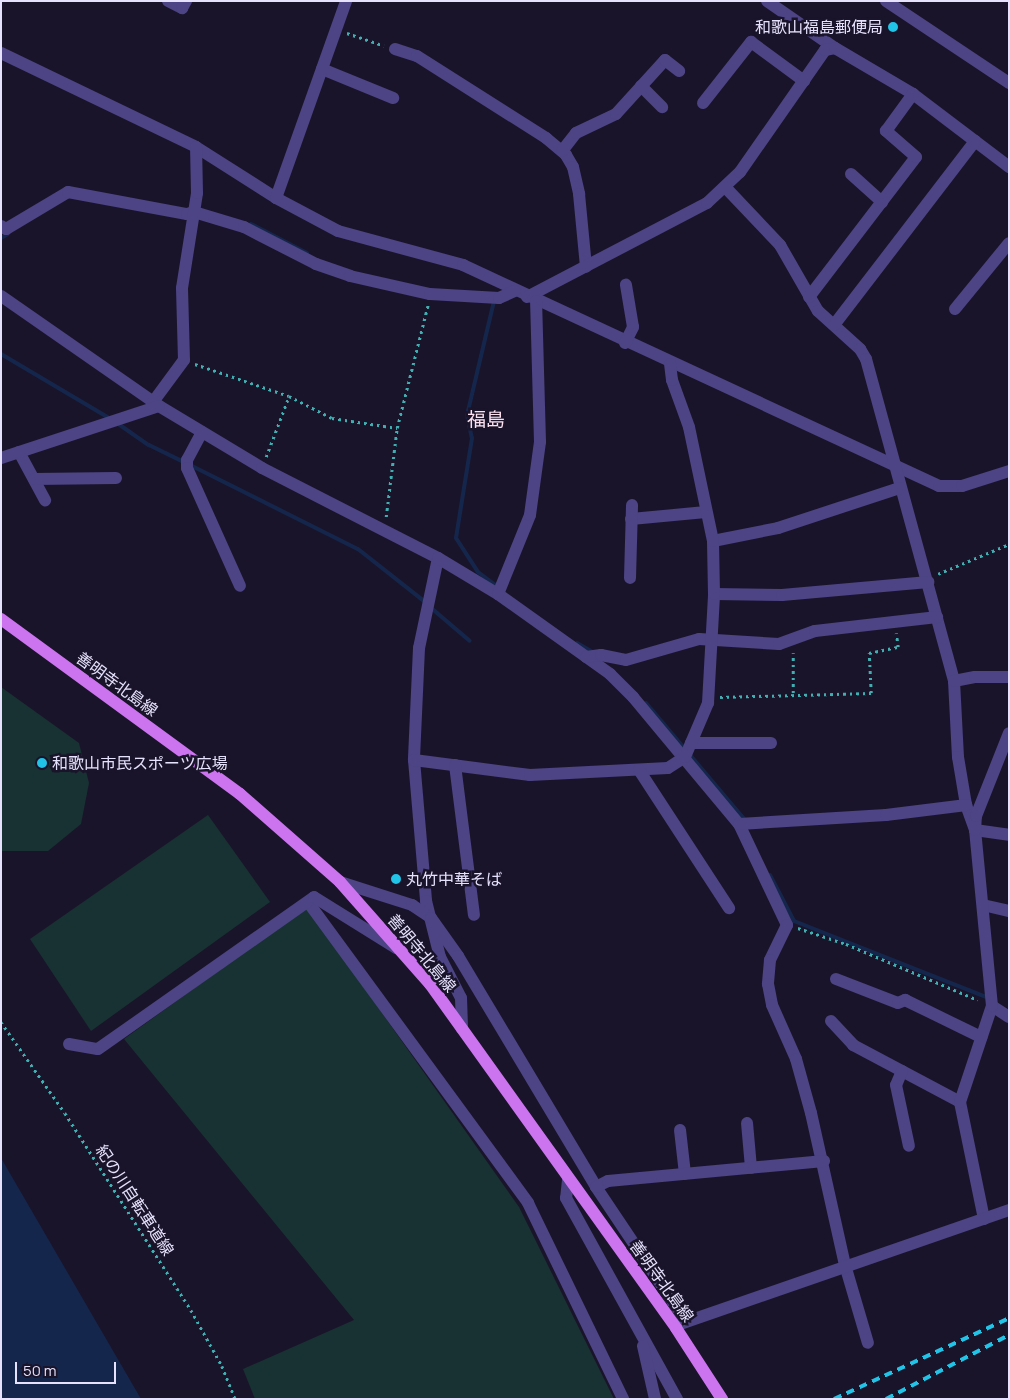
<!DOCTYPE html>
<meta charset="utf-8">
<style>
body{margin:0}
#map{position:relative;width:1010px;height:1400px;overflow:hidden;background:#1a142a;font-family:Manrope,"Noto Sans JP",sans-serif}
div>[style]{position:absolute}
.green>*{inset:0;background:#183233}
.water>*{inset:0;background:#15264d}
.stream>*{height:4px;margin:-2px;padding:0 2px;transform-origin:2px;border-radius:2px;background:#15264d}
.path>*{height:2.5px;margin-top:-1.25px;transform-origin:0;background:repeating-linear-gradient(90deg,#3fafb2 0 2.5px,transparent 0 6.5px)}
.minor>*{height:12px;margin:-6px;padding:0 6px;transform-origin:6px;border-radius:6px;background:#4c4484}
.major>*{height:12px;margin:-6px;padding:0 6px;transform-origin:6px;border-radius:6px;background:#cc73f0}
.rail>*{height:4px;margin-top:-2px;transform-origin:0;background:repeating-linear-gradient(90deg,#21c3e7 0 8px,transparent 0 14px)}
.dots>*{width:14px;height:14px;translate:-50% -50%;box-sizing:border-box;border:2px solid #1a142a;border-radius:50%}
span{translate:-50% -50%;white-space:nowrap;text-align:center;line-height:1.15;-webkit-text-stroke:5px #1a142a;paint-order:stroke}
.poi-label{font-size:16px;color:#e6e1fc}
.right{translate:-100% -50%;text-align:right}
.left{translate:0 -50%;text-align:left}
.street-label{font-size:16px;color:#e6e1fc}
.quarter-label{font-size:19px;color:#fce2f0}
.frame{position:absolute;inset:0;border:2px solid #e6e1fc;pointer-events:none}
.scale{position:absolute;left:15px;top:1362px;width:101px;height:22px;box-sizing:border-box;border:2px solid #e6e1fc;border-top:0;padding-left:6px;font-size:15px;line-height:18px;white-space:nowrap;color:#e6e1fc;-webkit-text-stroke:4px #1a142a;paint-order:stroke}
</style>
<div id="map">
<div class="green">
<div style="clip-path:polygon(1px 687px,79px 743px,89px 783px,81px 824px,48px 851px,1px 851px)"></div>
<div style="clip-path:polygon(208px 815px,270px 902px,91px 1031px,30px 939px)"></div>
<div style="clip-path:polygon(307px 907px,519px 1207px,614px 1399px,255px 1399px,243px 1369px,354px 1320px,124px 1039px)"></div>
</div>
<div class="water">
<div style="clip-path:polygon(1px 1158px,141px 1399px,1px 1399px)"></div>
</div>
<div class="stream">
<div style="left:251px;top:224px;width:63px;rotate:27.4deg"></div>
<div style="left:1px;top:238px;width:8px;rotate:-30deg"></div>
<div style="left:494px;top:301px;width:117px;rotate:103.3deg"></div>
<div style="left:467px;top:415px;width:24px;rotate:78deg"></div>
<div style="left:472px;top:438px;width:101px;rotate:99.1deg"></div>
<div style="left:456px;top:538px;width:40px;rotate:57.1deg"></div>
<div style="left:478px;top:572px;width:25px;rotate:37deg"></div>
<div style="left:1px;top:354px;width:128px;rotate:30.6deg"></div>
<div style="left:117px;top:423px;width:39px;rotate:35deg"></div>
<div style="left:149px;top:445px;width:39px;rotate:26deg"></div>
<div style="left:190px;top:465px;width:188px;rotate:26.6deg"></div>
<div style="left:358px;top:549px;width:85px;rotate:38.3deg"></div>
<div style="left:430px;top:607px;width:52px;rotate:40.4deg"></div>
<div style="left:577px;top:643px;width:20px;rotate:30deg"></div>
<div style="left:646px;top:703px;width:153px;rotate:49.8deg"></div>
<div style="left:770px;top:875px;width:52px;rotate:62.4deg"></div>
<div style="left:794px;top:921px;width:209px;rotate:21.6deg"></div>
</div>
<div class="path">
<div style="left:347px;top:33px;width:39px;rotate:19deg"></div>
<div style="left:195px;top:364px;width:99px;rotate:18.8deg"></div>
<div style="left:289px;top:396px;width:48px;rotate:27.1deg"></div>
<div style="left:332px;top:418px;width:66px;rotate:8.7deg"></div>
<div style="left:266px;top:457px;width:65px;rotate:-69.3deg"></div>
<div style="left:386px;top:517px;width:90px;rotate:-83deg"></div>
<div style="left:397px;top:428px;width:127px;rotate:-75.9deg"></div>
<div style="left:938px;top:574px;width:77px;rotate:-22.9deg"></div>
<div style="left:793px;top:693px;width:40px;rotate:-90deg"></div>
<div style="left:720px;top:697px;width:151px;rotate:-1.5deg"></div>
<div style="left:871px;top:693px;width:40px;rotate:-92.9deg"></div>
<div style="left:869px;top:653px;width:30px;rotate:-12deg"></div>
<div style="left:898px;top:647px;width:14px;rotate:-98deg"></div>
<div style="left:798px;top:928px;width:51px;rotate:18.4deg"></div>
<div style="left:846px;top:944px;width:143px;rotate:23deg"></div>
<div style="left:1px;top:1022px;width:111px;rotate:54.9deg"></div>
<div style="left:65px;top:1113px;width:234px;rotate:57.4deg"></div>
<div style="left:191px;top:1310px;width:64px;rotate:61deg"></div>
<div style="left:222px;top:1366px;width:35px;rotate:68deg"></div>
</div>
<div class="minor">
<div style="left:168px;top:1px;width:16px;rotate:27deg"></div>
<div style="left:182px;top:8px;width:8px;rotate:-60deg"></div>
<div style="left:767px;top:1px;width:83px;rotate:34.7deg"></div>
<div style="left:886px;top:1px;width:148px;rotate:33.7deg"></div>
<div style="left:395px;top:49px;width:23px;rotate:18deg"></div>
<div style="left:417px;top:56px;width:153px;rotate:32.4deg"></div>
<div style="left:546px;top:138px;width:26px;rotate:40deg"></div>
<div style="left:566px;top:155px;width:14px;rotate:60deg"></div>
<div style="left:573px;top:167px;width:28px;rotate:77deg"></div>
<div style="left:579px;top:194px;width:73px;rotate:84.5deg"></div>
<div style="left:1px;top:53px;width:216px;rotate:25.7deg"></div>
<div style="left:196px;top:147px;width:95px;rotate:32.5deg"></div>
<div style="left:276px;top:198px;width:70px;rotate:28deg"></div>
<div style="left:338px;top:231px;width:130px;rotate:15.2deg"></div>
<div style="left:463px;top:265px;width:525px;rotate:24.9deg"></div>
<div style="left:939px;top:486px;width:23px"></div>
<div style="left:962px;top:486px;width:49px;rotate:-17.7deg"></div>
<div style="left:322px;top:69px;width:77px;rotate:22.2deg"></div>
<div style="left:641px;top:86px;width:30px;rotate:45deg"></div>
<div style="left:703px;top:103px;width:78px;rotate:-51.8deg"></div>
<div style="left:751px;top:42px;width:66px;rotate:36.3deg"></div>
<div style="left:562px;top:151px;width:23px;rotate:-52deg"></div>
<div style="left:576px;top:133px;width:44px;rotate:-25.4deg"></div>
<div style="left:616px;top:114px;width:73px;rotate:-47.8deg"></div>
<div style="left:665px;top:60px;width:18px;rotate:38deg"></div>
<div style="left:851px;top:174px;width:42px;rotate:42.1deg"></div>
<div style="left:726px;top:188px;width:79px;rotate:46.5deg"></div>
<div style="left:780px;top:245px;width:76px;rotate:60.1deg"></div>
<div style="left:818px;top:311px;width:57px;rotate:42.1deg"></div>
<div style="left:860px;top:349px;width:12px;rotate:59deg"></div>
<div style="left:866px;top:359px;width:334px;rotate:74.7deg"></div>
<div style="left:954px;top:681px;width:76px;rotate:87deg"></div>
<div style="left:958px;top:757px;width:49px;rotate:80.5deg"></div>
<div style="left:966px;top:805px;width:27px;rotate:70deg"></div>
<div style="left:975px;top:830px;width:34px;rotate:8deg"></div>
<div style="left:276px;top:198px;width:209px;rotate:-70.4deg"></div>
<div style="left:1px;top:226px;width:6px;rotate:31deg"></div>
<div style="left:6px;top:229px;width:72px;rotate:-30.8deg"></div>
<div style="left:68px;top:192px;width:121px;rotate:10.5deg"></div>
<div style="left:187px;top:214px;width:7px;rotate:-16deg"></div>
<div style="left:194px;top:212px;width:52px;rotate:16.7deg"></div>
<div style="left:244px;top:227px;width:81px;rotate:27.2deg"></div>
<div style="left:316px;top:264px;width:36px;rotate:19deg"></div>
<div style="left:350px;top:276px;width:82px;rotate:12.7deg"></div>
<div style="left:430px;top:294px;width:69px;rotate:3.3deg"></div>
<div style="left:499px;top:298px;width:17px;rotate:-24deg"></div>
<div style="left:1px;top:296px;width:193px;rotate:34.8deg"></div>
<div style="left:159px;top:406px;width:120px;rotate:31deg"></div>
<div style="left:262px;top:468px;width:198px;rotate:27.1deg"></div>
<div style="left:438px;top:558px;width:92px;rotate:101.9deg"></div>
<div style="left:419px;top:648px;width:112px;rotate:92.6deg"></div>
<div style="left:414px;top:760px;width:142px;rotate:85.1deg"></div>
<div style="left:426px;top:901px;width:58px;rotate:76deg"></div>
<div style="left:440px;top:957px;width:46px;rotate:62.9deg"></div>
<div style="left:461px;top:998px;width:31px;rotate:88deg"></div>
<div style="left:527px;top:297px;width:203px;rotate:-27.6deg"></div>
<div style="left:707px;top:203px;width:45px;rotate:-43.2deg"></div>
<div style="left:740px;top:172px;width:149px;rotate:-55.1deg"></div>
<div style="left:825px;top:50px;width:10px;rotate:-11deg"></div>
<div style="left:835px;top:48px;width:91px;rotate:30.5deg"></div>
<div style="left:913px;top:94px;width:121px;rotate:37.2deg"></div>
<div style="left:809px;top:297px;width:176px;rotate:-52.6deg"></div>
<div style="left:916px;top:157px;width:40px;rotate:-139deg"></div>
<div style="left:886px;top:131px;width:46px;rotate:-53.9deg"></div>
<div style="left:955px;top:309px;width:85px;rotate:-50.7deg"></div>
<div style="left:834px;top:325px;width:232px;rotate:-52.5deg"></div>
<div style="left:625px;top:343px;width:18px;rotate:-63deg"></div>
<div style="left:633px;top:327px;width:43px;rotate:-99.5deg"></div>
<div style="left:153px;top:402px;width:52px;rotate:-53.6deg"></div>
<div style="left:184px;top:360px;width:72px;rotate:-91.6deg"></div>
<div style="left:182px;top:288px;width:96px;rotate:-81deg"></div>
<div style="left:197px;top:193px;width:46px;rotate:-91.2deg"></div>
<div style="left:202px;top:432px;width:32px;rotate:118deg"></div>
<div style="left:187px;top:460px;width:8px;rotate:90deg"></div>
<div style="left:187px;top:468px;width:129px;rotate:65.8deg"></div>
<div style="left:19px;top:452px;width:55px;rotate:61.6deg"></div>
<div style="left:1px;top:458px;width:166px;rotate:-18.2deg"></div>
<div style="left:34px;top:479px;width:82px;rotate:-0.7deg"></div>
<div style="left:631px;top:519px;width:75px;rotate:-5.3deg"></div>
<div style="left:713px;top:541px;width:66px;rotate:-11.3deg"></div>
<div style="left:778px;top:528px;width:128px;rotate:-18.2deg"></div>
<div style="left:438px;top:558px;width:70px;rotate:31deg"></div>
<div style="left:498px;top:594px;width:138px;rotate:35.5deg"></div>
<div style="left:610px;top:674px;width:33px;rotate:45deg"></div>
<div style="left:633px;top:697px;width:165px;rotate:50.2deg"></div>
<div style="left:739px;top:824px;width:112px;rotate:64.6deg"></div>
<div style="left:787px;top:925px;width:39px;rotate:116deg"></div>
<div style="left:770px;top:960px;width:24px;rotate:95deg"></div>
<div style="left:768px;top:984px;width:21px;rotate:79deg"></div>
<div style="left:772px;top:1005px;width:59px;rotate:66deg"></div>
<div style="left:796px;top:1059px;width:56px;rotate:74.5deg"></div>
<div style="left:811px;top:1113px;width:156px;rotate:77.4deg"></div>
<div style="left:845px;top:1265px;width:81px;rotate:73.6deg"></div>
<div style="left:630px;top:578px;width:73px;rotate:-88.4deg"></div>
<div style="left:498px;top:594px;width:85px;rotate:-67.9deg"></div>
<div style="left:530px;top:515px;width:74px;rotate:-82.2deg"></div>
<div style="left:540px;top:442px;width:141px;rotate:-91.6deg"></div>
<div style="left:714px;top:594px;width:68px;rotate:0.8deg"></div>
<div style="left:782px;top:595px;width:147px;rotate:-5.1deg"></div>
<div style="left:586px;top:657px;width:15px;rotate:-8deg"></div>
<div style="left:601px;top:655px;width:25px;rotate:11deg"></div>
<div style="left:626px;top:660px;width:76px;rotate:-16deg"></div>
<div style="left:699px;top:639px;width:80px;rotate:3.6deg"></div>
<div style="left:779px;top:644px;width:38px;rotate:-20deg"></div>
<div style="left:815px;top:631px;width:123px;rotate:-6.5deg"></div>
<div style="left:954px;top:681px;width:21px;rotate:-11deg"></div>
<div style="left:975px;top:677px;width:34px"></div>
<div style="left:691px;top:743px;width:80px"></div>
<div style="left:414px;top:760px;width:117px;rotate:7.4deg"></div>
<div style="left:530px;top:775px;width:138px;rotate:-2.9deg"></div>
<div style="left:668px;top:768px;width:20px;rotate:-33deg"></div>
<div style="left:685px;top:757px;width:59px;rotate:-66.9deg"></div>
<div style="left:708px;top:703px;width:109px;rotate:-86.8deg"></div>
<div style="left:714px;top:594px;width:53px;rotate:-91.1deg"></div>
<div style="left:713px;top:541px;width:116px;rotate:-101.9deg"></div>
<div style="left:689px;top:427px;width:50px;rotate:-109.9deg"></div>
<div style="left:672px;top:380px;width:16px;rotate:-97deg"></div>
<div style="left:455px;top:765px;width:151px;rotate:82.8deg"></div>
<div style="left:639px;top:770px;width:165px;rotate:56.9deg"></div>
<div style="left:739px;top:824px;width:147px;rotate:-3.5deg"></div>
<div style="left:886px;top:815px;width:81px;rotate:-7.1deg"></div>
<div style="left:340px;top:882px;width:76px;rotate:17.7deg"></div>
<div style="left:412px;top:905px;width:23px;rotate:34deg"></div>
<div style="left:431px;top:918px;width:47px;rotate:54.6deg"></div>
<div style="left:458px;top:956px;width:269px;rotate:59.1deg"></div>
<div style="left:596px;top:1187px;width:160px;rotate:56.2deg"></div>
<div style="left:308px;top:902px;width:373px;rotate:53.8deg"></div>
<div style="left:528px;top:1203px;width:218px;rotate:64.1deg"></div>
<div style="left:983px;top:905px;width:27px;rotate:13deg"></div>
<div style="left:836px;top:979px;width:66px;rotate:21.2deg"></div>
<div style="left:898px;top:1003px;width:8px;rotate:-23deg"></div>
<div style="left:905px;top:1000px;width:85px;rotate:26deg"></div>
<div style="left:992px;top:1006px;width:20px;rotate:33deg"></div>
<div style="left:831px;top:1021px;width:33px;rotate:47deg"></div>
<div style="left:853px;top:1045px;width:121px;rotate:28deg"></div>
<div style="left:69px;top:1044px;width:29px;rotate:10deg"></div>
<div style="left:98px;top:1049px;width:264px;rotate:-35.1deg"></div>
<div style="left:314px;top:897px;width:97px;rotate:31.9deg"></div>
<div style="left:902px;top:1071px;width:15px;rotate:113deg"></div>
<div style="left:896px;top:1085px;width:62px;rotate:78deg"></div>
<div style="left:747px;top:1123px;width:45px;rotate:84.9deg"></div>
<div style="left:680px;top:1130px;width:44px;rotate:83.5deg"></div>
<div style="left:568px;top:1180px;width:18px;rotate:96deg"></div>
<div style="left:566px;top:1198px;width:230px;rotate:61.1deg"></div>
<div style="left:596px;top:1187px;width:13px;rotate:-27deg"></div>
<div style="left:608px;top:1181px;width:217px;rotate:-5.3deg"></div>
<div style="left:984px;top:1219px;width:119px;rotate:-101.6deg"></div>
<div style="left:960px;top:1102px;width:101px;rotate:-71.6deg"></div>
<div style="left:992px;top:1006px;width:177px;rotate:-95.5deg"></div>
<div style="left:975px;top:830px;width:14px;rotate:-86deg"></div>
<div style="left:976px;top:816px;width:89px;rotate:-68.3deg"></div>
<div style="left:680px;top:1324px;width:348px;rotate:-19.1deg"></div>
<div style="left:643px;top:1346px;width:54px;rotate:77.2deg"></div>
</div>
<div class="major">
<div style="left:1px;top:619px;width:296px;rotate:36.2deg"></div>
<div style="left:240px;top:794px;width:133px;rotate:41.3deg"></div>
<div style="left:340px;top:882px;width:136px;rotate:48.6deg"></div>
<div style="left:430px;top:984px;width:423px;rotate:54.4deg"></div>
<div style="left:676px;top:1328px;width:85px;rotate:57.1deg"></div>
</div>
<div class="rail">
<div style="left:834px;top:1399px;width:193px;rotate:-24.8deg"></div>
<div style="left:886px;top:1399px;width:139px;rotate:-27.5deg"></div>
</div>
<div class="dots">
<div style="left:893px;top:27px;background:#21c3e7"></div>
<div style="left:42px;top:763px;background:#21c3e7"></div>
<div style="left:396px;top:879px;background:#21c3e7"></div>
</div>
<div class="poi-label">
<span class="right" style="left:883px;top:27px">和歌山福島郵便局</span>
<span class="left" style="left:52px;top:763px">和歌山市民スポーツ広場</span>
<span class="left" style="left:406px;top:879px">丸竹中華そば</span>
</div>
<div class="street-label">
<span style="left:117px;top:684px;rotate:36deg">善明寺北島線</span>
<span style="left:422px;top:953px;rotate:50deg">善明寺北島線</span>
<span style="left:135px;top:1200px;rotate:57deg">紀の川自転車道線</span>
<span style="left:662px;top:1281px;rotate:54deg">善明寺北島線</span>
</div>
<div class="quarter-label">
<span style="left:486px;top:420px">福島</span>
</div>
<div class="frame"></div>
<div class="scale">50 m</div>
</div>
